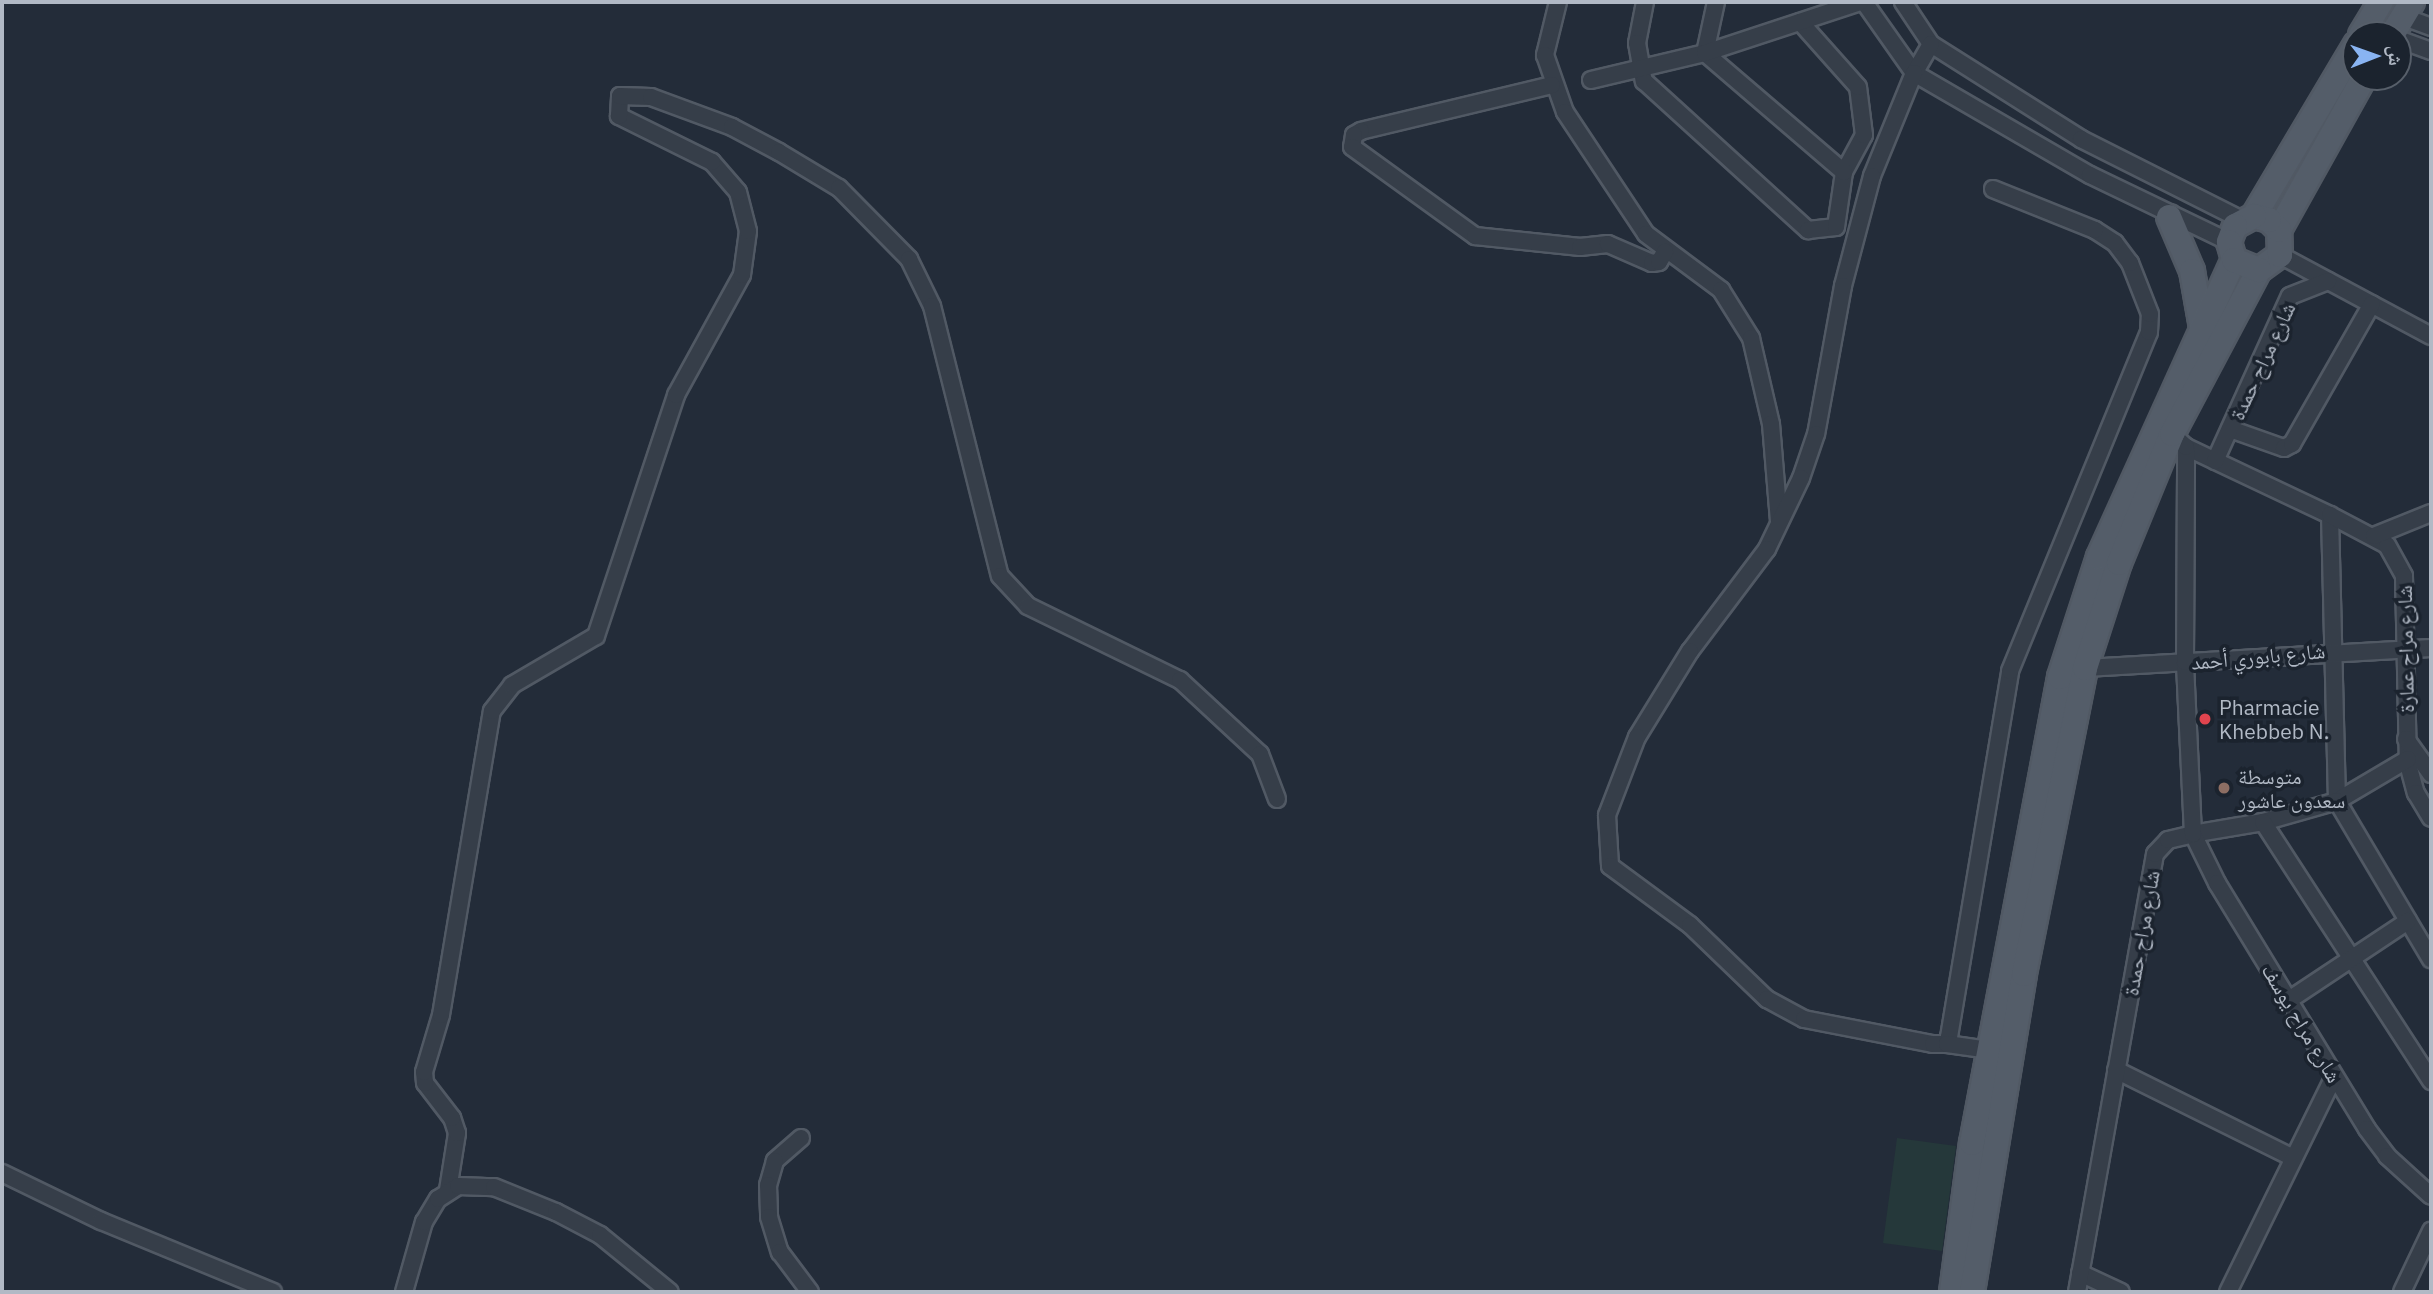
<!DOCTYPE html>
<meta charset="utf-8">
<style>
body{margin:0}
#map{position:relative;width:2433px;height:1294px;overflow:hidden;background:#232c39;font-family:"IBM Plex Sans","Noto Naskh Arabic",sans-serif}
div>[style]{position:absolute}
.green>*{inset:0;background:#25383a}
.roads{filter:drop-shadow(2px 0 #515964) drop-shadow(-2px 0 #515964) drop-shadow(0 2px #515964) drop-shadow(0 -2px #515964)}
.street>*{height:16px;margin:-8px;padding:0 8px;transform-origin:8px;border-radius:8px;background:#363e49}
.primary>*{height:24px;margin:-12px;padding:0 12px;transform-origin:12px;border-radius:12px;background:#545d69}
.dots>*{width:19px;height:19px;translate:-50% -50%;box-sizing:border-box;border:4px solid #1b232e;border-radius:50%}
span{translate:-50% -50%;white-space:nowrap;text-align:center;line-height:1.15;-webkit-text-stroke:7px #1b232e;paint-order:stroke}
.street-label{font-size:21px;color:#b1b9c5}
.poi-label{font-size:21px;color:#b1b9c5}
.left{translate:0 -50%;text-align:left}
.frame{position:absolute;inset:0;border:4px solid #b1b9c5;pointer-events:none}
.north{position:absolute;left:2342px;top:21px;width:70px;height:70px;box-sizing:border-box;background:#1b232e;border:2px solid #575f6a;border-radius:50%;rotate:89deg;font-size:19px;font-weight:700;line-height:28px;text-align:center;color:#b1b9c5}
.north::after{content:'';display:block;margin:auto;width:24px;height:32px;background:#89b4f2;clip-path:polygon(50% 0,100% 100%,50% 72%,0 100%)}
</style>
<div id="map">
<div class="green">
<div style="clip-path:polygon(1897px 1138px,1956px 1146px,1942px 1251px,1883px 1243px)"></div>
</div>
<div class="roads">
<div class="street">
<div style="left:1558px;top:2px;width:55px;rotate:103.8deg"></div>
<div style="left:1545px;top:55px;width:60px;rotate:70.7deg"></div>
<div style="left:1565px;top:112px;width:146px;rotate:56.4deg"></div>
<div style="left:1646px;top:234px;width:94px;rotate:36.7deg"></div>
<div style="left:1721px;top:290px;width:57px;rotate:58deg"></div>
<div style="left:1751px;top:338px;width:88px;rotate:76.9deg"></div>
<div style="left:1771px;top:424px;width:98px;rotate:85.3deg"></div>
<div style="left:1645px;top:2px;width:42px;rotate:101deg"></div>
<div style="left:1637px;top:43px;width:39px;rotate:80deg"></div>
<div style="left:1644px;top:81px;width:222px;rotate:42.3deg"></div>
<div style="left:1808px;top:230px;width:28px;rotate:-6deg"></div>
<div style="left:1836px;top:227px;width:56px;rotate:-81.7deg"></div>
<div style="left:1844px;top:172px;width:42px;rotate:-61.6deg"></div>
<div style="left:1864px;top:135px;width:48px;rotate:-97.1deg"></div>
<div style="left:1858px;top:87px;width:87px;rotate:-131.7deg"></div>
<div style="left:1716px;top:2px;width:52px;rotate:102.2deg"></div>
<div style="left:1705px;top:53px;width:183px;rotate:40.6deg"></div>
<div style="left:1864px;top:2px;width:87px;rotate:54.8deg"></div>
<div style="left:1914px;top:73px;width:203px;rotate:30.1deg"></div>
<div style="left:2090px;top:175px;width:154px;rotate:25.7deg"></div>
<div style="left:1903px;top:2px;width:50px;rotate:56.3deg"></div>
<div style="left:1931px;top:44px;width:178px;rotate:32.3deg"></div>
<div style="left:2081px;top:139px;width:180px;rotate:26.7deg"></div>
<div style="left:2404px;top:17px;width:29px;rotate:20deg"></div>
<div style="left:2398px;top:39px;width:35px;rotate:20deg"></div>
<div style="left:1931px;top:44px;width:34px;rotate:120deg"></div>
<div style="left:1914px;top:73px;width:111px;rotate:112.2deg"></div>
<div style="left:1872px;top:176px;width:114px;rotate:104.8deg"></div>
<div style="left:1843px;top:286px;width:150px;rotate:100.3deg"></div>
<div style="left:1816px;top:434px;width:46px;rotate:108.8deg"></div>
<div style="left:1801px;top:478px;width:79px;rotate:115.6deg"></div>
<div style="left:1767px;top:549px;width:128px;rotate:127deg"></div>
<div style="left:1690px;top:651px;width:101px;rotate:121.6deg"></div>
<div style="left:1637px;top:737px;width:84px;rotate:111deg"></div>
<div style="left:1607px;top:815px;width:51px;rotate:86.6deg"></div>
<div style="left:1610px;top:866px;width:99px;rotate:36.4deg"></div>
<div style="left:1690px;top:925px;width:107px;rotate:43.9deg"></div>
<div style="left:1767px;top:999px;width:42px;rotate:28.4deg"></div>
<div style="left:1804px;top:1019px;width:131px;rotate:11deg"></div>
<div style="left:1933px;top:1044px;width:14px"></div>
<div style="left:1947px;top:1044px;width:7px;rotate:-74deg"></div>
<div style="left:1949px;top:1037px;width:371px;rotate:-80.5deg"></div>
<div style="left:2010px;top:671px;width:366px;rotate:-67.7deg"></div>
<div style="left:2149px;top:332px;width:18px;rotate:-87deg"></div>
<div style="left:2150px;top:314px;width:55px;rotate:-111.4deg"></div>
<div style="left:2130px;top:263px;width:25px;rotate:-127deg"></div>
<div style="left:2115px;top:243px;width:24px;rotate:-147deg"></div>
<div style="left:2095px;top:230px;width:110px;rotate:-158.1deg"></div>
<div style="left:1591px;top:80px;width:117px;rotate:-13.3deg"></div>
<div style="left:1705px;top:53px;width:163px;rotate:-18.2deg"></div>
<div style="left:1552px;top:85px;width:196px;rotate:166.5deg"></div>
<div style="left:1361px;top:131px;width:8px;rotate:150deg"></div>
<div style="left:1354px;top:135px;width:12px;rotate:99deg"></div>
<div style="left:1352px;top:147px;width:152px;rotate:35.9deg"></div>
<div style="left:1475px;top:236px;width:106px;rotate:6deg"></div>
<div style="left:1580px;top:247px;width:28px;rotate:-6deg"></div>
<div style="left:1608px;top:244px;width:48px;rotate:23.4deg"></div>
<div style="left:1652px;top:263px;width:7px;rotate:-8deg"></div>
<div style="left:1659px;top:262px;width:12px;rotate:-59deg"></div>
<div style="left:2280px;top:255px;width:171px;rotate:28.2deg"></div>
<div style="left:2230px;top:429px;width:57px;rotate:19.4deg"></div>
<div style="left:2284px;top:448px;width:9px;rotate:-27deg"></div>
<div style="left:2292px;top:444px;width:161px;rotate:-60.3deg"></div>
<div style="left:2186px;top:447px;width:159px;rotate:25.3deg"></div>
<div style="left:2330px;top:515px;width:286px;rotate:88.6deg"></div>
<div style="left:2337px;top:801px;width:184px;rotate:59.3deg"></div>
<div style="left:2215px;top:461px;width:181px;rotate:-65.6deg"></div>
<div style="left:2290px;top:296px;width:41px;rotate:-21.5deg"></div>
<div style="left:2330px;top:515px;width:64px;rotate:27.8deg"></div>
<div style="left:2387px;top:545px;width:35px;rotate:61deg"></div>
<div style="left:2404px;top:576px;width:188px;rotate:88.8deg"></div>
<div style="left:2408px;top:764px;width:30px;rotate:75deg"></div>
<div style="left:2416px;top:793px;width:29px;rotate:59deg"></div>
<div style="left:2374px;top:536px;width:61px;rotate:-22deg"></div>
<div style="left:2085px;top:668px;width:347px;rotate:-3.3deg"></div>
<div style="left:2406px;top:739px;width:43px;rotate:54.5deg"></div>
<div style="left:2408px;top:759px;width:82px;rotate:149.4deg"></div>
<div style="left:2337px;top:801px;width:77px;rotate:164.2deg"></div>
<div style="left:2263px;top:822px;width:71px;rotate:170.3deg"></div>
<div style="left:2193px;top:834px;width:55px;rotate:63.9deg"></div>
<div style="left:2217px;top:883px;width:288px;rotate:58.6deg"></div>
<div style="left:2367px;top:1129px;width:34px;rotate:53deg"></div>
<div style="left:2387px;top:1156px;width:59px;rotate:42.3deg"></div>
<div style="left:2263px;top:822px;width:309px;rotate:57deg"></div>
<div style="left:2289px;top:1000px;width:143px;rotate:-33.6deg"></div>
<div style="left:1947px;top:1044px;width:42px;rotate:8.1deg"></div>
<div style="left:2116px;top:1070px;width:195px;rotate:26.4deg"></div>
<div style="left:801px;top:1138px;width:35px;rotate:139deg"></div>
<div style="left:775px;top:1161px;width:25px;rotate:106deg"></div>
<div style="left:768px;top:1185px;width:32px;rotate:88deg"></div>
<div style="left:769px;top:1217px;width:37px;rotate:73deg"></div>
<div style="left:780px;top:1252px;width:50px;rotate:53.1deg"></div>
<div style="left:2px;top:1173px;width:110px;rotate:25.9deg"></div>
<div style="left:101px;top:1221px;width:186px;rotate:22.4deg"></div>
<div style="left:448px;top:1190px;width:58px;rotate:-81deg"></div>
<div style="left:457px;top:1133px;width:16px;rotate:-108deg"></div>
<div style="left:452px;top:1118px;width:44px;rotate:-127.6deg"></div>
<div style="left:425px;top:1083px;width:11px;rotate:-95deg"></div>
<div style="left:424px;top:1072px;width:59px;rotate:-73.4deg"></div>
<div style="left:441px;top:1015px;width:308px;rotate:-80.5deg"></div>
<div style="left:492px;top:711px;width:33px;rotate:-52deg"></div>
<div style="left:512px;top:685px;width:97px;rotate:-30.3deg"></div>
<div style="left:596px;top:636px;width:254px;rotate:-71.6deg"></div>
<div style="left:676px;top:395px;width:137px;rotate:-61.2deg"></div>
<div style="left:742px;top:275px;width:44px;rotate:-82.2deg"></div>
<div style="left:748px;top:231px;width:40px;rotate:-104.4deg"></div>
<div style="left:738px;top:192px;width:40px;rotate:-131deg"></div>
<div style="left:712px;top:162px;width:104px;rotate:-153.7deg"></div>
<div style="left:619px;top:116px;width:20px;rotate:-87deg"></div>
<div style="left:620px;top:96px;width:31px;rotate:2deg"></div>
<div style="left:651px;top:97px;width:86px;rotate:20.3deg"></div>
<div style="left:732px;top:127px;width:53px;rotate:28deg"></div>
<div style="left:779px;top:152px;width:70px;rotate:31deg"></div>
<div style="left:839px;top:188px;width:100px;rotate:45.4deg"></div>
<div style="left:909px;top:259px;width:52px;rotate:63.9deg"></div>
<div style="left:932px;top:306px;width:278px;rotate:75.9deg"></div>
<div style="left:1000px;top:576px;width:41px;rotate:47deg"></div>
<div style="left:1028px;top:606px;width:169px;rotate:26deg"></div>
<div style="left:1180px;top:680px;width:109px;rotate:42.8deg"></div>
<div style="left:1260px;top:754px;width:48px;rotate:69.3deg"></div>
<div style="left:2080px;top:1273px;width:45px;rotate:24.9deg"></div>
<div style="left:404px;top:1292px;width:73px;rotate:-74.1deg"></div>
<div style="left:424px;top:1222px;width:27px;rotate:-59deg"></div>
<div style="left:438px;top:1199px;width:24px;rotate:-33deg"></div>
<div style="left:458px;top:1186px;width:36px;rotate:2deg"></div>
<div style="left:494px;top:1187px;width:67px;rotate:22deg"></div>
<div style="left:556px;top:1212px;width:50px;rotate:27.6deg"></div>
<div style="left:600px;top:1235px;width:90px;rotate:39.2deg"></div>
<div style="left:2077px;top:1292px;width:445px;rotate:-79.9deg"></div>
<div style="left:2155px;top:854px;width:19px;rotate:-47deg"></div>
<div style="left:2168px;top:840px;width:26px;rotate:-13deg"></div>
<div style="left:2193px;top:834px;width:172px;rotate:-92.7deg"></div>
<div style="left:2185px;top:662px;width:215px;rotate:-89.7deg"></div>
<div style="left:2186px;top:447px;width:19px;rotate:-137deg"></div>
<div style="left:2228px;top:1292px;width:240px;rotate:-63.8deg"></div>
<div style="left:2402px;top:1292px;width:68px;rotate:-64.6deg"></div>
</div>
<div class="primary">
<div style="left:2361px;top:35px;width:39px;rotate:-59deg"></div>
<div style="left:2392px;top:35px;width:39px;rotate:-59deg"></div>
<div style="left:2254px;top:216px;width:200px;rotate:-59.3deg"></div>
<div style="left:2169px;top:217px;width:59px;rotate:66.9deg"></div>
<div style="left:2192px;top:271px;width:58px;rotate:80deg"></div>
<div style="left:2279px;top:230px;width:175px;rotate:-60.9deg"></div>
<div style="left:1952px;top:1292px;width:150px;rotate:-82.4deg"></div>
<div style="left:1972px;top:1143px;width:474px;rotate:-79.3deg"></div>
<div style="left:2060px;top:677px;width:126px;rotate:-72deg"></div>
<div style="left:2099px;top:557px;width:326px;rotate:-65.6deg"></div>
<div style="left:1972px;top:1292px;width:322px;rotate:-80.7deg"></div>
<div style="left:2024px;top:974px;width:312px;rotate:-78.7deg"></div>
<div style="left:2085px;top:668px;width:110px;rotate:-72.1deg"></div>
<div style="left:2119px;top:563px;width:139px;rotate:-67.7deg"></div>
<div style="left:2172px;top:434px;width:186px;rotate:-62.1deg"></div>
<div style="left:2259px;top:270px;width:26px;rotate:-36deg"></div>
<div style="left:2280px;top:255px;width:25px;rotate:-92deg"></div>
<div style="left:2279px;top:230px;width:14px;rotate:-135deg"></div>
<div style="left:2269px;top:220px;width:16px;rotate:-165deg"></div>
<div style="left:2254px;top:216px;width:21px;rotate:152deg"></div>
<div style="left:2235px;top:226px;width:17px;rotate:111deg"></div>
<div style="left:2229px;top:242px;width:19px;rotate:74deg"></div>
<div style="left:2234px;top:260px;width:27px;rotate:22deg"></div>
</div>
</div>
<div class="dots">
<div style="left:2205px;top:719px;background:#e0444e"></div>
<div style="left:2224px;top:788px;background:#8d6e63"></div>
</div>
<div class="street-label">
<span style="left:2262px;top:361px;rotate:-65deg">شارع مراح حمدة</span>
<span style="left:2405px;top:649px;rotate:-91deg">شارع مراح عمارة</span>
<span style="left:2258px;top:656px;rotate:-5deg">شارع بابوري أحمد</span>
<span style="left:2141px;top:933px;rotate:-80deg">شارع مراح حمدة</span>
<span style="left:2302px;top:1023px;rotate:59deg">شارع مراح يوسف</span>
</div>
<div class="poi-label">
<span class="left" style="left:2219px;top:719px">Pharmacie<br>Khebbeb N.</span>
<span class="left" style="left:2238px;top:788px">متوسطة<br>سعدون عاشور</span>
</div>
<div class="frame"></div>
<div class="north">ش</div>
</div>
